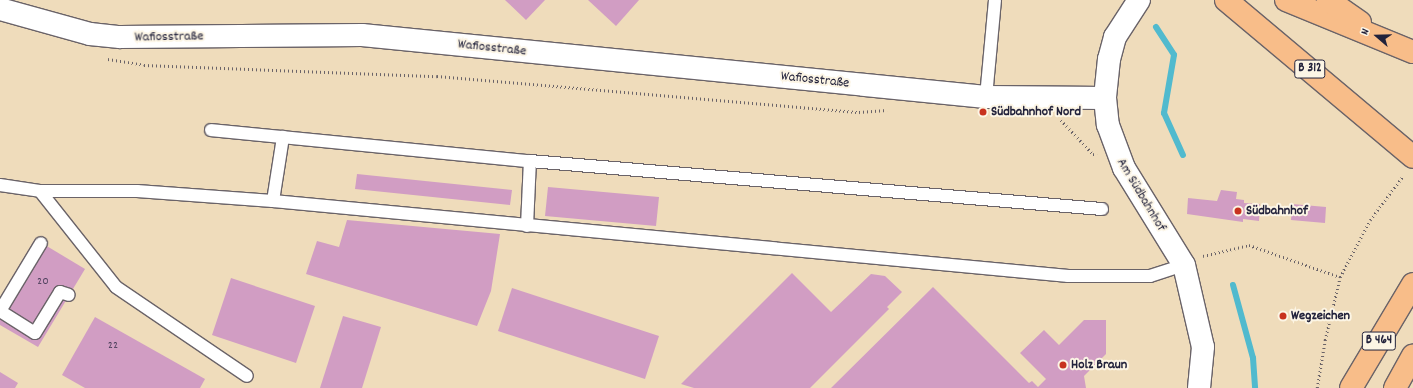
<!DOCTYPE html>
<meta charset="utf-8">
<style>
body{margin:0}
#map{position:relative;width:1413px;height:388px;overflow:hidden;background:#efdcbb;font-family:Dekko,sans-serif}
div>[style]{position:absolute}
.stream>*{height:6px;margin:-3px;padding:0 3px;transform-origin:3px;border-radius:3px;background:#51bace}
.building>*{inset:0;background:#d19dc3}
.path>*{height:2.5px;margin-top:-1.25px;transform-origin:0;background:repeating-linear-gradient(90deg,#6a6368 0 1px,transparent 0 4px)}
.roads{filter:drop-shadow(1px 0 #6a6368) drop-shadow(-1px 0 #6a6368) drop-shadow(0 1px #6a6368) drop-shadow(0 -1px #6a6368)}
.service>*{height:12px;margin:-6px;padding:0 6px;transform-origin:6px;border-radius:6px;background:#fff}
.minor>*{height:22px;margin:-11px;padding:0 11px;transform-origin:11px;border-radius:11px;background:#fff}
.primary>*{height:22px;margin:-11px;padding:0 11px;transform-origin:11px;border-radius:11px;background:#f8bd89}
.dots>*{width:11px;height:11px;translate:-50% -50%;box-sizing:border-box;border:2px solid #fcf5e5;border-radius:50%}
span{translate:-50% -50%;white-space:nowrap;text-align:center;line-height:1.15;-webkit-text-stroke:4px #fcf5e5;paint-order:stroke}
.number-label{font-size:12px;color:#4e415d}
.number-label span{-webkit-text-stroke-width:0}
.shield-label span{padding:1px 3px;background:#fcf5e5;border:1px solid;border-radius:3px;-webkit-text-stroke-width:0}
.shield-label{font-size:13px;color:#22223b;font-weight:700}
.street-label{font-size:14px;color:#22223b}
.poi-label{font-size:14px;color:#22223b;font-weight:700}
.left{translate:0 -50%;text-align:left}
.north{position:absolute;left:1357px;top:16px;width:40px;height:40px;-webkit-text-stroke:3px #fcf5e5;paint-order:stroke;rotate:290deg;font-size:11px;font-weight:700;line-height:16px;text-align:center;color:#22223b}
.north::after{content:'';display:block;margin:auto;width:14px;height:18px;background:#22223b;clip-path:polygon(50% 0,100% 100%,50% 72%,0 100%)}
</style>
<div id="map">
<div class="stream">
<div style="left:1156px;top:27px;width:33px;rotate:57deg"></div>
<div style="left:1174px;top:55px;width:59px;rotate:99.8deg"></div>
<div style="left:1164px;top:113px;width:46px;rotate:65.7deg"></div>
<div style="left:1233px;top:285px;width:76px;rotate:74.7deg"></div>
<div style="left:1253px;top:358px;width:30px;rotate:86deg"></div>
</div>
<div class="building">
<div style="clip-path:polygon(505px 0,545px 0,526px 20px)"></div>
<div style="clip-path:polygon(588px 0,639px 0,616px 26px)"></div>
<div style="clip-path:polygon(357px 174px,512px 190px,510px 205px,355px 189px)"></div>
<div style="clip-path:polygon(548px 187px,659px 197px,656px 226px,545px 216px)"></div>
<div style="clip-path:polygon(1221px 190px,1237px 192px,1236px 199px,1244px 200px,1244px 203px,1260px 204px,1259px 221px,1243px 219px,1243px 222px,1187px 214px,1188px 198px,1217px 201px)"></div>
<div style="clip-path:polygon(1292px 204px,1326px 207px,1325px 223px,1291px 220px)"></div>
<div style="clip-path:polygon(347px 220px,500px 234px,491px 291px,477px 326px,306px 274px,317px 241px,339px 247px)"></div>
<div style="clip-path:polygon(35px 239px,85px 269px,38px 347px,0 325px,0 298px)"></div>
<div style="clip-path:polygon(792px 273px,831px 312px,871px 274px,885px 276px,902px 292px,887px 307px,889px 309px,810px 388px,694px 388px,681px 384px)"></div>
<div style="clip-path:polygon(231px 278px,315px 306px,296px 363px,212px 335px)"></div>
<div style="clip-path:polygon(933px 287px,1029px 383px,1032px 381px,1038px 387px,1046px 379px,1020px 353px,1044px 330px,1059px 345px,1084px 320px,1106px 320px,1106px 354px,1084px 376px,1086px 388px,831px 388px)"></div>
<div style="clip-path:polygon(512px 288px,659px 336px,645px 379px,498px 331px)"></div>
<div style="clip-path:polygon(343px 316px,381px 327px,362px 388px,320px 388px)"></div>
<div style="clip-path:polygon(95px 317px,205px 379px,200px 388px,85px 388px,62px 375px)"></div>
<div style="clip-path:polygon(0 372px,18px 383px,15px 388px,0 388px)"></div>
</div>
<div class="path">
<div style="left:108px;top:59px;width:36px;rotate:9deg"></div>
<div style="left:144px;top:65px;width:293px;rotate:2.2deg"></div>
<div style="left:437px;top:76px;width:424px;rotate:4.9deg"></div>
<div style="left:859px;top:112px;width:28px;rotate:-4deg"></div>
<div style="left:1061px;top:120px;width:47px;rotate:46.7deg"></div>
<div style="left:1093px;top:154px;width:4px;rotate:14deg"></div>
<div style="left:1203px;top:256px;width:47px;rotate:-13.4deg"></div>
<div style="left:1249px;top:245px;width:96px;rotate:19.4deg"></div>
<div style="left:1317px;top:388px;width:49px;rotate:-80.5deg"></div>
<div style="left:1325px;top:340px;width:65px;rotate:-76.6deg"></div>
<div style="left:1340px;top:277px;width:64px;rotate:-62.2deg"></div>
<div style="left:1370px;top:220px;width:55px;rotate:-53.1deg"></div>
</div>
<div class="roads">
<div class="service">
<div style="left:986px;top:97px;width:97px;rotate:-84.7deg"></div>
<div style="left:211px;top:130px;width:321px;rotate:5.6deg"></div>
<div style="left:530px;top:161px;width:574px;rotate:4.8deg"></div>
<div style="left:0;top:185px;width:40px;rotate:8.5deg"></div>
<div style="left:40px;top:191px;width:97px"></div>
<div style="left:137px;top:191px;width:136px;rotate:4.2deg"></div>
<div style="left:273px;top:201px;width:799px;rotate:5.39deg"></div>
<div style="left:1068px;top:276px;width:82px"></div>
<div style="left:1150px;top:276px;width:36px;rotate:-18deg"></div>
<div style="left:40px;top:191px;width:122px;rotate:51.6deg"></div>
<div style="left:116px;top:287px;width:158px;rotate:34.2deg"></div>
<div style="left:273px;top:201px;width:65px;rotate:-81.1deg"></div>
<div style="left:527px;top:226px;width:65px;rotate:-87.4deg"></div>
<div style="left:0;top:311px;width:41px;rotate:32.2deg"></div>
<div style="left:35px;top:333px;width:48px;rotate:-58.6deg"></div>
<div style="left:60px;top:292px;width:9px;rotate:18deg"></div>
<div style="left:0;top:311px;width:79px;rotate:-58.9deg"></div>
</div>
<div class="minor">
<div style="left:1139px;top:0;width:44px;rotate:123deg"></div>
<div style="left:1115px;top:37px;width:23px;rotate:105deg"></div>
<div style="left:1109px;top:59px;width:39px;rotate:96deg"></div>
<div style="left:1105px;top:98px;width:27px;rotate:84deg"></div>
<div style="left:1108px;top:125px;width:46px;rotate:69.6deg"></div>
<div style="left:1124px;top:168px;width:114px;rotate:58.3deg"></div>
<div style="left:1184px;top:265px;width:84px;rotate:77deg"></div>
<div style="left:1203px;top:347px;width:41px;rotate:95.6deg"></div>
<div style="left:0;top:9px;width:93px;rotate:15.5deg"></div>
<div style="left:90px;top:34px;width:30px;rotate:6deg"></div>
<div style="left:120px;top:37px;width:242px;rotate:-0.5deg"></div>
<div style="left:362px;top:35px;width:627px;rotate:5.67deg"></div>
<div style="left:986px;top:97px;width:119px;rotate:0.5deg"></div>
</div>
<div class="primary">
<div style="left:1226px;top:0;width:244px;rotate:40deg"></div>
<div style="left:1286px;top:0;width:137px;rotate:22.3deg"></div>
<div style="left:1328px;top:0;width:39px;rotate:35deg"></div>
<div style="left:1351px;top:388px;width:121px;rotate:-59.2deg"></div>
<div style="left:1395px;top:388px;width:37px;rotate:-61deg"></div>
</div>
</div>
<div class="dots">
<div style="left:983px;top:112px;background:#c8321e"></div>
<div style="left:1238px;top:211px;background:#c8321e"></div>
<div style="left:1283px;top:316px;background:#c8321e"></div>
<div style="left:1063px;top:365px;background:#c8321e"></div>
</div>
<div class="number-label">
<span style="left:43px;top:282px">20</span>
<span style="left:113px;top:346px">22</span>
</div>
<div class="shield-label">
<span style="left:1310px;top:69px">B 312</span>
<span style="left:1379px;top:341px">B 464</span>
</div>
<div class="street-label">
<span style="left:169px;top:37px;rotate:-1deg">Wafiosstraße</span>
<span style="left:492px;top:48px;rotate:6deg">Wafiosstraße</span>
<span style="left:815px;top:80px;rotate:6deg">Wafiosstraße</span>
<span style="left:1141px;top:195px;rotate:59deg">Am Südbahnhof</span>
</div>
<div class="poi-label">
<span class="left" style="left:991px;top:112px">Südbahnhof Nord</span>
<span class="left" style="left:1246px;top:211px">Südbahnhof</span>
<span class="left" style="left:1291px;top:316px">Wegzeichen</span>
<span class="left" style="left:1071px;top:365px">Holz Braun</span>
</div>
<div class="north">N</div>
</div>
